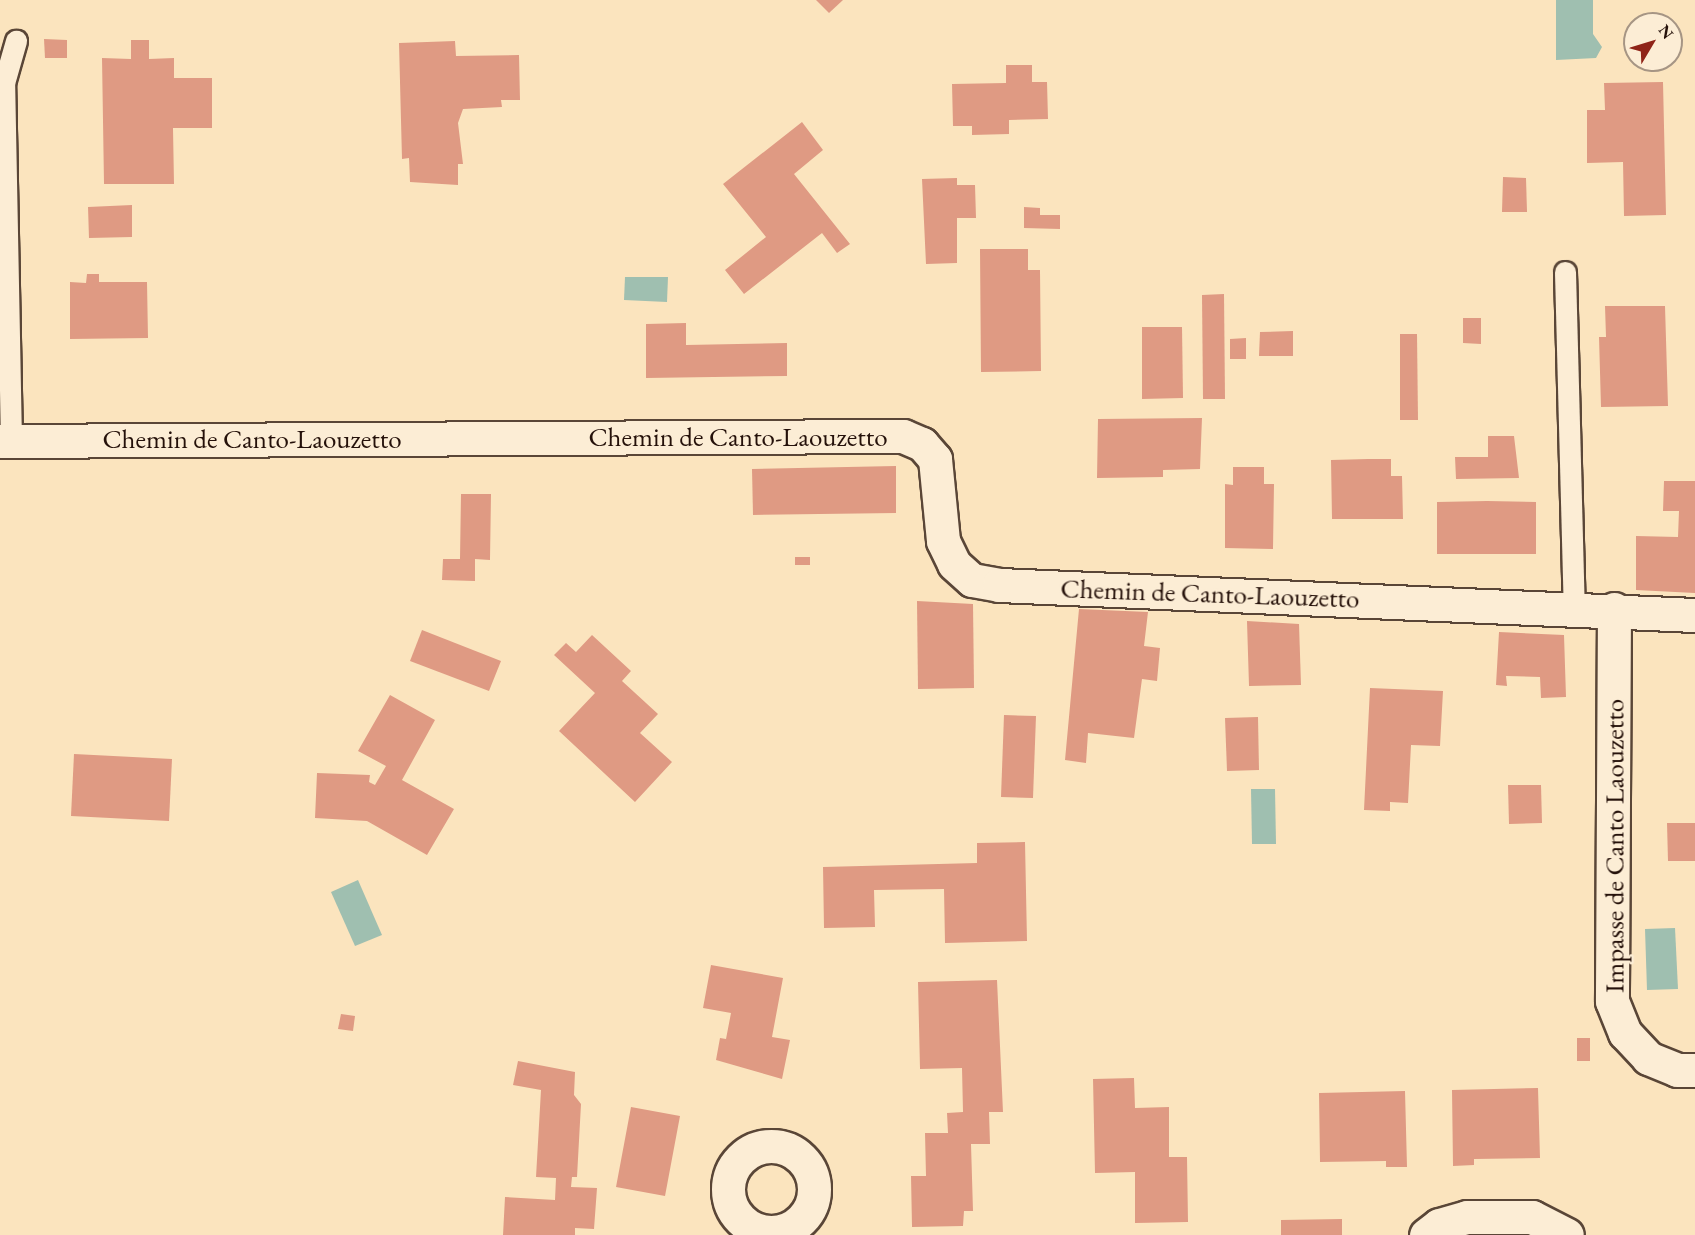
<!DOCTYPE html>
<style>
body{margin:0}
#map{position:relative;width:1695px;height:1235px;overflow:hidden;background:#fbe4be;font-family:"EB Garamond",serif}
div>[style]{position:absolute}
.water>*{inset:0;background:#9fbfb0}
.building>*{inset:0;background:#df9a83}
.roads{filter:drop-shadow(2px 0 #5a4637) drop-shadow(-2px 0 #5a4637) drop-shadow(0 2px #5a4637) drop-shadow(0 -2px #5a4637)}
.lane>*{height:21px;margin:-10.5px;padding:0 10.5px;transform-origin:10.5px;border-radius:10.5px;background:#fcedd5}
.street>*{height:33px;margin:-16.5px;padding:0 16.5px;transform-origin:16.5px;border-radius:16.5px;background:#fcedd5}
.street>.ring{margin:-16.5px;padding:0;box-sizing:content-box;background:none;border:33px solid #fcedd5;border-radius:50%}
span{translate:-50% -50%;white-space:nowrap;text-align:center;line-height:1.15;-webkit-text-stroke:4.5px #fcedd5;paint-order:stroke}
.street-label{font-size:27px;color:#25110a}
.north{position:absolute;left:1623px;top:12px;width:60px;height:60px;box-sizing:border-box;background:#fcedd5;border:2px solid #a69584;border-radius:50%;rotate:52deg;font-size:16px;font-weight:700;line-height:24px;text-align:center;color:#25110a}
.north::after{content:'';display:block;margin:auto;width:21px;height:27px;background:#8f2418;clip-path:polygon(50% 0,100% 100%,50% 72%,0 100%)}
</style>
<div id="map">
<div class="water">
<div style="clip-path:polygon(1556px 0,1593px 0,1593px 34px,1602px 47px,1596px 58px,1556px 60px)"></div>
<div style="clip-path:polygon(625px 277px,668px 277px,667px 302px,624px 300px)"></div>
<div style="clip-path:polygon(1251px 789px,1275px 789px,1276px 844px,1252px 844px)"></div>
<div style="clip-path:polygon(358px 880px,382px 935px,355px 946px,331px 892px)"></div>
<div style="clip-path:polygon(1675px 928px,1678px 989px,1647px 990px,1645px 929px)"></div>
</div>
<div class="building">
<div style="clip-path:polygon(816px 0,843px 0,829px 13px)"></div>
<div style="clip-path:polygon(44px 39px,67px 40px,67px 58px,45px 58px)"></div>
<div style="clip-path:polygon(131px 40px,149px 40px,149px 59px,174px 58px,174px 78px,212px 78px,212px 128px,173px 128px,174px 184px,104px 184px,102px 58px,131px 59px)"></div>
<div style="clip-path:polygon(455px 41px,456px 56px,519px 55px,520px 100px,501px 100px,502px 107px,463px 109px,458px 123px,463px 164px,458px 164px,458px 185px,410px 182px,409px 158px,402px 159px,399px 43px)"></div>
<div style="clip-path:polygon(1006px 65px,1032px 65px,1032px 82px,1047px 82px,1048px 119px,1009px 120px,1009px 134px,972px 135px,972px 126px,953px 126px,952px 84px,1006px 83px)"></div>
<div style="clip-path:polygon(1663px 82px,1666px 215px,1624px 216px,1623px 162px,1587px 163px,1587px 110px,1605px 110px,1604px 83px)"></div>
<div style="clip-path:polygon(802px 122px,823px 150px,794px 174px,850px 244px,837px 253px,822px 233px,744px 294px,725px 270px,766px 237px,723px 184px)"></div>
<div style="clip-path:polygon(1503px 177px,1526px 178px,1527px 212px,1502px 212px)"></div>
<div style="clip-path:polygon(957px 178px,957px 185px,975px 185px,976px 218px,957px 218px,957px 263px,926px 264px,922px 179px)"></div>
<div style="clip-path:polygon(132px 205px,132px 237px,89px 238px,88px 207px)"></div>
<div style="clip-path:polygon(1024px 207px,1040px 208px,1040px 215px,1060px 215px,1060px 229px,1024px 228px)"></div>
<div style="clip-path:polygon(980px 249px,1028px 249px,1028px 270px,1040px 270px,1041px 371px,981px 372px)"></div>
<div style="clip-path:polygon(87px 274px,99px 274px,99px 282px,147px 282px,148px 338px,70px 339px,70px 282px,86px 283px)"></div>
<div style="clip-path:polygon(1224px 294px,1225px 399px,1203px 399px,1202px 295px)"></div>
<div style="clip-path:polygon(1605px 306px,1665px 306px,1668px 406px,1601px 407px,1599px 337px,1606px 337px)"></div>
<div style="clip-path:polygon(1463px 318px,1481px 318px,1481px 344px,1463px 343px)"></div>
<div style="clip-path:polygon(686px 323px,686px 345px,787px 343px,787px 376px,646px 378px,646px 324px)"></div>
<div style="clip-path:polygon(1142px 327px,1182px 327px,1183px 398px,1142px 399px)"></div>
<div style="clip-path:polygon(1293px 331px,1293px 356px,1259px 356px,1260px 332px)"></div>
<div style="clip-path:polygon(1400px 334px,1417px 334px,1418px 420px,1400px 420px)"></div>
<div style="clip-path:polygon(1246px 338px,1246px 359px,1230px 359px,1230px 339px)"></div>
<div style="clip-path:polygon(1202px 418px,1200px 469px,1163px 470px,1163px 477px,1097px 478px,1098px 419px)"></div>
<div style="clip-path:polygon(1488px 436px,1514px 436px,1519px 478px,1456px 479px,1455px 457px,1488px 457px)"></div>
<div style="clip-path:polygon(1368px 459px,1391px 459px,1391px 476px,1402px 476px,1403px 519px,1332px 519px,1331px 460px)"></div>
<div style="clip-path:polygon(896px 466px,896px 513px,753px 515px,752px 469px)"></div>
<div style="clip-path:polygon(1233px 467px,1264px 467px,1264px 484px,1274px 484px,1273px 549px,1225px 548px,1225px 484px,1233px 485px)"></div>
<div style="clip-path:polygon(1664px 481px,1695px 481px,1695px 593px,1636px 590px,1636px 536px,1678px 537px,1679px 511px,1663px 511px)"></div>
<div style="clip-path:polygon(461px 494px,491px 494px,490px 560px,475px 559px,475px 581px,442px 580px,443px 559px,460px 559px)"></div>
<div style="clip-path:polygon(1487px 501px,1536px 502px,1536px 554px,1437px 554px,1437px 502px)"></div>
<div style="clip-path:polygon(795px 557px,810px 557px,810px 565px,795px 565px)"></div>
<div style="clip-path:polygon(917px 601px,973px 604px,974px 688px,918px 689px)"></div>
<div style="clip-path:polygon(1079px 609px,1148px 612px,1144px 646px,1160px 648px,1157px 681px,1142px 679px,1134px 738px,1088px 733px,1086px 763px,1065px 760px)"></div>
<div style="clip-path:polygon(1247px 621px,1299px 624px,1301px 685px,1249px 686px)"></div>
<div style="clip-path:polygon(422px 630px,501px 661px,489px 691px,410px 661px)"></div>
<div style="clip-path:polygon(1499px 632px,1564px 635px,1566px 697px,1541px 698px,1540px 677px,1506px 676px,1507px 686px,1496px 685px)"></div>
<div style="clip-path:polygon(592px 635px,631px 671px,622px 681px,658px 714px,640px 733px,672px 762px,635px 802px,559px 731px,595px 693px,554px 655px,566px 643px,576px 652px)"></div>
<div style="clip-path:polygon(1370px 688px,1443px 691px,1440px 746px,1411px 745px,1408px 803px,1390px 802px,1390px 811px,1364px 810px)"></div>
<div style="clip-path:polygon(390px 695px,435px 720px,402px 780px,454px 809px,427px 855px,367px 821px,315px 818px,317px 773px,370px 775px,369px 782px,375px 785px,386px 766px,358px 751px)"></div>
<div style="clip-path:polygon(1004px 715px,1036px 716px,1033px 798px,1001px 797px)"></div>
<div style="clip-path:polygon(1258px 717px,1259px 770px,1227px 771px,1225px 718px)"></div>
<div style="clip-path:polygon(74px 754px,172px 759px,169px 821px,71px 816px)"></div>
<div style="clip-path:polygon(1508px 785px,1541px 785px,1542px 823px,1509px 824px)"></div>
<div style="clip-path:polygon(1667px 823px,1695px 823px,1695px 861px,1668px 861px)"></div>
<div style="clip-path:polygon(1025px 842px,1027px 941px,945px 943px,944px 889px,874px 890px,875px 927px,824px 928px,823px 867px,977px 863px,977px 843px)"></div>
<div style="clip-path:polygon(711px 965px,783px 978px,772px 1037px,790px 1040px,782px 1079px,716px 1060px,720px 1038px,726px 1039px,731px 1013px,703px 1008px)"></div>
<div style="clip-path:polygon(997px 980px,1003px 1112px,989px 1112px,990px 1144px,971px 1144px,973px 1211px,964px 1211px,963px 1226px,912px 1227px,911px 1176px,926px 1176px,925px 1133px,948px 1133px,947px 1113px,963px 1112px,962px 1068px,920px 1069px,918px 982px)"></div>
<div style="clip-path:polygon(341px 1014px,355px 1016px,353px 1031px,338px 1029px)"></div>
<div style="clip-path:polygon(1577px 1038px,1590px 1038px,1590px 1061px,1577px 1061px)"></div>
<div style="clip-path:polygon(518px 1061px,575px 1072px,574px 1095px,581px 1104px,577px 1177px,572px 1177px,571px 1187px,597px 1188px,594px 1229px,575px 1228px,575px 1235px,503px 1235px,505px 1197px,555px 1200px,556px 1178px,536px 1177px,541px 1090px,513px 1085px)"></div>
<div style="clip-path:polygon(1134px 1078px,1135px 1108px,1169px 1107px,1169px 1157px,1187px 1157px,1188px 1222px,1135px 1223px,1135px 1172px,1095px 1173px,1093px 1079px)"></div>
<div style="clip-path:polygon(1538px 1088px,1540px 1158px,1474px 1159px,1474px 1165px,1453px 1166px,1452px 1090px)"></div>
<div style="clip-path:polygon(1405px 1091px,1407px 1167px,1386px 1167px,1386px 1161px,1320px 1162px,1319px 1093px)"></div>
<div style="clip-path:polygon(631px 1107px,680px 1116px,665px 1196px,616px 1187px)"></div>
<div style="clip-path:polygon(1342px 1219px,1342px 1235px,1281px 1235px,1281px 1220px)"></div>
</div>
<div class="roads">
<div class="lane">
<div style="left:1565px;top:272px;width:336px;rotate:88.5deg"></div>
<div style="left:11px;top:441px;width:358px;rotate:-91.1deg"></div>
<div style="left:4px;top:83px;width:44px;rotate:-74.1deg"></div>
</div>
<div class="street">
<div style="left:0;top:441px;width:903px;rotate:-0.32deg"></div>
<div style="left:903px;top:436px;width:21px;rotate:23deg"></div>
<div style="left:922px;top:444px;width:20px;rotate:49deg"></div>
<div style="left:935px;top:459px;width:82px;rotate:84.4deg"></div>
<div style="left:943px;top:541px;width:25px;rotate:64deg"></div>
<div style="left:954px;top:564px;width:24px;rotate:42deg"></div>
<div style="left:972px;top:580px;width:27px;rotate:10deg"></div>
<div style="left:999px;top:585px;width:697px;rotate:2.47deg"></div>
<div style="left:1614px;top:609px;width:392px;rotate:90.3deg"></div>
<div style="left:1612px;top:1001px;width:35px;rotate:68deg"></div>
<div style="left:1625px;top:1033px;width:34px;rotate:47deg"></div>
<div style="left:1648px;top:1058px;width:31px;rotate:22deg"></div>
<div style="left:1677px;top:1070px;width:18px"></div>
<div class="ring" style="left:728px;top:1146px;width:53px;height:53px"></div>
<div style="left:1426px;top:1235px;width:16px;rotate:-38deg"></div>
<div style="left:1439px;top:1225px;width:29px;rotate:-16deg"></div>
<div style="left:1467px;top:1217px;width:65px"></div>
<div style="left:1532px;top:1217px;width:39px;rotate:27deg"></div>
</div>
</div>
<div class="street-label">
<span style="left:738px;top:437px">Chemin de Canto-Laouzetto</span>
<span style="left:252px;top:439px">Chemin de Canto-Laouzetto</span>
<span style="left:1210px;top:593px;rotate:2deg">Chemin de Canto-Laouzetto</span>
<span style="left:1614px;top:846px;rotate:-90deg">Impasse de Canto Laouzetto</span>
</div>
<div class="north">N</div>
</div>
